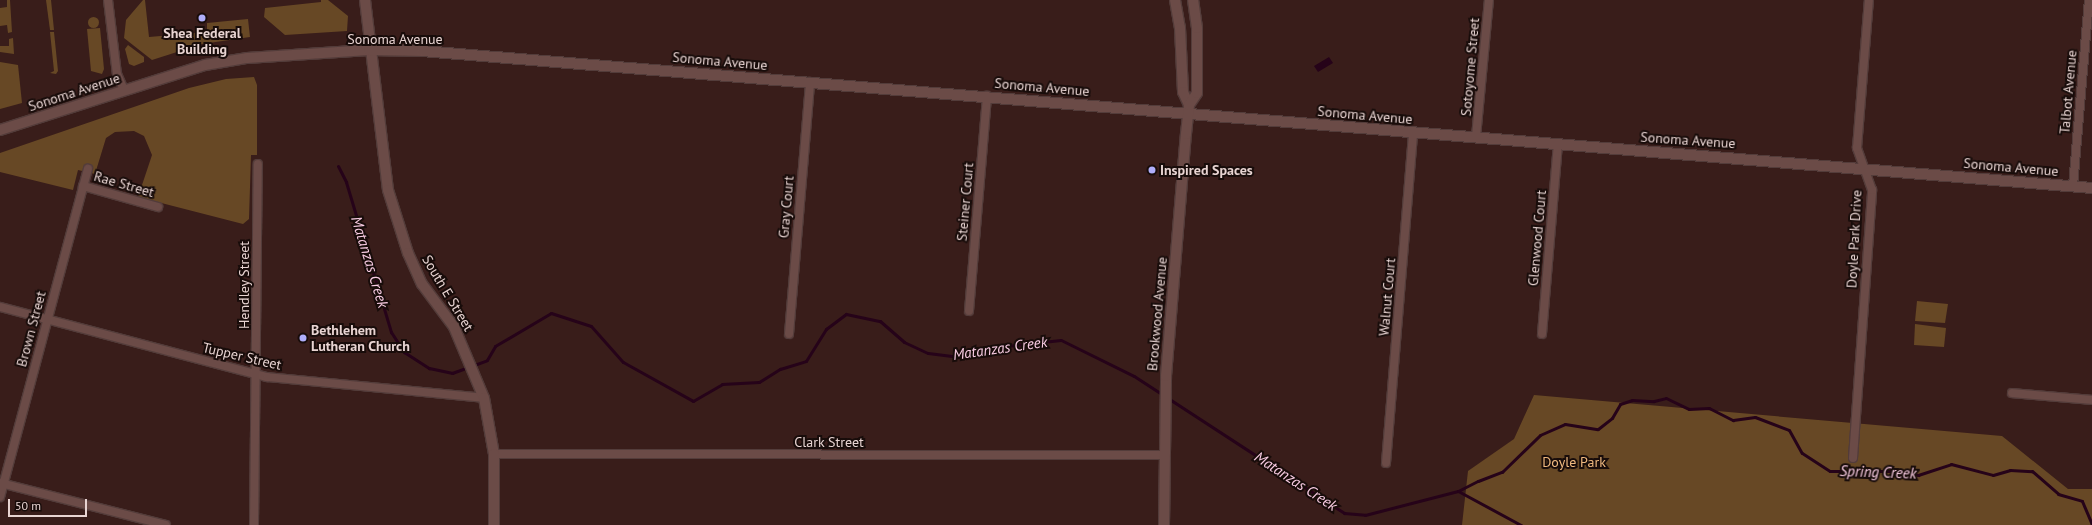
<!DOCTYPE html>
<style>
body{margin:0}
#map{position:relative;width:2092px;height:525px;overflow:hidden;background:#391d1a;font-family:"PT Sans",sans-serif}
div>[style]{position:absolute}
.green>*{inset:0;background:#674825}
.round{border-radius:50%}
.water>*{inset:0;background:#260319}
.stream>*{height:3px;margin:-1.5px;padding:0 1.5px;transform-origin:1.5px;border-radius:1.5px;background:#260319}
.roads{filter:drop-shadow(1px 0 #533c3a) drop-shadow(-1px 0 #533c3a) drop-shadow(0 1px #533c3a) drop-shadow(0 -1px #533c3a)}
.minor>*{height:8px;margin:-4px;padding:0 4px;transform-origin:4px;border-radius:4px;background:#6b4b47}
.tertiary>*{height:10px;margin:-5px;padding:0 5px;transform-origin:5px;border-radius:5px;background:#6b4b47}
.dots>*{width:11px;height:11px;translate:-50% -50%;box-sizing:border-box;border:2px solid #180c0a;border-radius:50%}
span{translate:-50% -50%;white-space:nowrap;text-align:center;line-height:1.15;-webkit-text-stroke:4px #180c0a;paint-order:stroke}
.poi-label{font-size:14px;color:#e8d4d2;font-weight:700}
.left{translate:0 -50%;text-align:left}
.street-label{font-size:14px;color:#e8d4d2}
.park-label{font-size:14px;color:#efb97f}
.water-label{font-size:15px;color:#facde4;font-style:italic}
.scale{position:absolute;left:8px;top:499px;width:79px;height:18px;box-sizing:border-box;border:2px solid #e8d4d2;border-top:0;padding-left:5px;font-size:12px;line-height:14px;white-space:nowrap;color:#e8d4d2;-webkit-text-stroke:3px #180c0a;paint-order:stroke}
</style>
<div id="map">
<div class="green">
<div style="clip-path:polygon(7px 0,10px 0,12px 32px,8px 33px,7px 25px,0 26px,0 8px,7px 7px)"></div>
<div style="clip-path:polygon(46px 0,51px 0,54px 30px,50px 30px)"></div>
<div style="clip-path:polygon(143px 0,145px 0,149px 37px,207px 32px,207px 23px,248px 19px,250px 37px,202px 44px,152px 60px,124px 38px,126px 20px)"></div>
<div style="clip-path:polygon(321px 0,328px 0,348px 16px,347px 31px,285px 35px,264px 17px,265px 8px,321px 2px)"></div>
<div class="round" style="left:87.5px;top:16.5px;width:11px;height:11px"></div>
<div style="clip-path:polygon(100px 28px,104px 69px,102px 74px,91px 71px,87px 29px)"></div>
<div style="clip-path:polygon(50px 32px,54px 32px,58px 71px,56px 74px,50px 73px,54px 71px)"></div>
<div style="clip-path:polygon(13px 38px,14px 54px,0 52px,0 46px,9px 46px,9px 39px)"></div>
<div style="clip-path:polygon(128px 45px,144px 57px,144px 62px,134px 66px,129px 64px,125px 49px)"></div>
<div style="clip-path:polygon(0 62px,18px 65px,22px 103px,0 109px)"></div>
<div style="clip-path:polygon(254px 77px,257px 85px,257px 155px,251px 155px,249px 219px,243px 224px,138px 197px,152px 155px,144px 136px,134px 131px,115px 132px,106px 138px,95px 174px,78px 170px,73px 190px,0 172px,0 153px,189px 88px,226px 79px)"></div>
<div style="clip-path:polygon(1917px 301px,1948px 304px,1945px 323px,1915px 321px)"></div>
<div style="clip-path:polygon(1915px 324px,1946px 328px,1944px 347px,1914px 345px)"></div>
<div style="clip-path:polygon(1534px 395px,2002px 436px,2068px 489px,2092px 489px,2092px 525px,1462px 525px,1468px 471px,1514px 439px)"></div>
</div>
<div class="water">
<div style="clip-path:polygon(1329px 57px,1333px 63px,1318px 72px,1314px 66px)"></div>
</div>
<div class="stream">
<div style="left:338px;top:166px;width:18px;rotate:63deg"></div>
<div style="left:346px;top:182px;width:157px;rotate:73.3deg"></div>
<div style="left:391px;top:332px;width:24px;rotate:57deg"></div>
<div style="left:404px;top:352px;width:30px;rotate:33deg"></div>
<div style="left:429px;top:368px;width:24px;rotate:12deg"></div>
<div style="left:452px;top:373px;width:37px;rotate:-20deg"></div>
<div style="left:487px;top:360px;width:16px;rotate:-60deg"></div>
<div style="left:495px;top:346px;width:65px;rotate:-30.5deg"></div>
<div style="left:551px;top:313px;width:42px;rotate:18deg"></div>
<div style="left:591px;top:326px;width:48px;rotate:48.4deg"></div>
<div style="left:623px;top:362px;width:80px;rotate:29.1deg"></div>
<div style="left:693px;top:401px;width:34px;rotate:-30deg"></div>
<div style="left:722px;top:384px;width:37px;rotate:-3deg"></div>
<div style="left:759px;top:382px;width:25px;rotate:-32deg"></div>
<div style="left:780px;top:369px;width:27px;rotate:-17deg"></div>
<div style="left:806px;top:361px;width:38px;rotate:-58deg"></div>
<div style="left:826px;top:329px;width:25px;rotate:-37deg"></div>
<div style="left:846px;top:314px;width:35px;rotate:12deg"></div>
<div style="left:880px;top:321px;width:32px;rotate:41deg"></div>
<div style="left:904px;top:342px;width:26px;rotate:25deg"></div>
<div style="left:928px;top:353px;width:26px;rotate:7deg"></div>
<div style="left:954px;top:356px;width:35px;rotate:-13deg"></div>
<div style="left:988px;top:348px;width:73px;rotate:-6.3deg"></div>
<div style="left:1061px;top:340px;width:81px;rotate:26.3deg"></div>
<div style="left:1134px;top:376px;width:251px;rotate:33.1deg"></div>
<div style="left:1344px;top:513px;width:21px;rotate:5deg"></div>
<div style="left:1365px;top:515px;width:96px;rotate:-14.5deg"></div>
<div style="left:1458px;top:491px;width:72px;rotate:28.4deg"></div>
<div style="left:1458px;top:491px;width:22px;rotate:-27deg"></div>
<div style="left:1478px;top:481px;width:26px;rotate:-21deg"></div>
<div style="left:1502px;top:472px;width:53px;rotate:-44.2deg"></div>
<div style="left:1540px;top:435px;width:27px;rotate:-24deg"></div>
<div style="left:1565px;top:424px;width:33px;rotate:9deg"></div>
<div style="left:1598px;top:429px;width:18px;rotate:-38deg"></div>
<div style="left:1612px;top:418px;width:16px;rotate:-60deg"></div>
<div style="left:1620px;top:404px;width:13px;rotate:-18deg"></div>
<div style="left:1632px;top:400px;width:22px;rotate:3deg"></div>
<div style="left:1654px;top:401px;width:12px;rotate:-14deg"></div>
<div style="left:1666px;top:398px;width:25px;rotate:26deg"></div>
<div style="left:1689px;top:409px;width:20px;rotate:-3deg"></div>
<div style="left:1709px;top:408px;width:27px;rotate:27deg"></div>
<div style="left:1733px;top:420px;width:22px;rotate:-8deg"></div>
<div style="left:1755px;top:417px;width:36px;rotate:21deg"></div>
<div style="left:1789px;top:430px;width:26px;rotate:61deg"></div>
<div style="left:1802px;top:453px;width:33px;rotate:33deg"></div>
<div style="left:1830px;top:471px;width:73px"></div>
<div style="left:1903px;top:471px;width:16px;rotate:15deg"></div>
<div style="left:1918px;top:475px;width:35px;rotate:-18deg"></div>
<div style="left:1951px;top:464px;width:43px;rotate:14.7deg"></div>
<div style="left:1993px;top:475px;width:18px;rotate:-16deg"></div>
<div style="left:2010px;top:470px;width:22px;rotate:3deg"></div>
<div style="left:2032px;top:471px;width:35px;rotate:41deg"></div>
<div style="left:2058px;top:494px;width:25px;rotate:16deg"></div>
<div style="left:2082px;top:501px;width:25px;rotate:67deg"></div>
</div>
<div class="roads">
<div class="minor">
<div style="left:108px;top:0;width:75px;rotate:83.1deg"></div>
<div style="left:117px;top:74px;width:17px;rotate:66deg"></div>
<div style="left:1476px;top:137px;width:138px;rotate:-84.6deg"></div>
<div style="left:83px;top:186px;width:78px;rotate:15.6deg"></div>
<div style="left:2073px;top:186px;width:187px;rotate:-85.1deg"></div>
<div style="left:0;top:307px;width:276px;rotate:14.7deg"></div>
<div style="left:267px;top:377px;width:218px;rotate:5.5deg"></div>
<div style="left:969px;top:311px;width:216px;rotate:-85.2deg"></div>
<div style="left:789px;top:334px;width:253px;rotate:-85.2deg"></div>
<div style="left:1542px;top:334px;width:191px;rotate:-85.2deg"></div>
<div style="left:2012px;top:393px;width:80px;rotate:5deg"></div>
<div style="left:494px;top:454px;width:670px;rotate:0.09deg"></div>
<div style="left:1853px;top:458px;width:269px;rotate:-85.9deg"></div>
<div style="left:1872px;top:190px;width:45px;rotate:-109.7deg"></div>
<div style="left:1857px;top:148px;width:148px;rotate:-85.4deg"></div>
<div style="left:1386px;top:463px;width:332px;rotate:-85.3deg"></div>
<div style="left:0;top:483px;width:171px;rotate:14.2deg"></div>
<div style="left:0;top:497px;width:340px;rotate:-75deg"></div>
<div style="left:254px;top:525px;width:361px;rotate:-89.4deg"></div>
</div>
<div class="tertiary">
<div style="left:365px;top:0;width:191px;rotate:83.1deg"></div>
<div style="left:388px;top:190px;width:66px;rotate:72.4deg"></div>
<div style="left:408px;top:253px;width:34px;rotate:66deg"></div>
<div style="left:422px;top:284px;width:54px;rotate:53.3deg"></div>
<div style="left:454px;top:327px;width:77px;rotate:67.1deg"></div>
<div style="left:484px;top:398px;width:57px;rotate:79.9deg"></div>
<div style="left:494px;top:454px;width:71px;rotate:90deg"></div>
<div style="left:1175px;top:0;width:28px;rotate:80deg"></div>
<div style="left:1180px;top:28px;width:64px;rotate:87.3deg"></div>
<div style="left:1183px;top:92px;width:14px;rotate:65deg"></div>
<div style="left:0;top:130px;width:215px;rotate:-17.6deg"></div>
<div style="left:205px;top:65px;width:43px;rotate:-9.5deg"></div>
<div style="left:247px;top:58px;width:122px;rotate:-3.8deg"></div>
<div style="left:369px;top:50px;width:53px;rotate:1.1deg"></div>
<div style="left:422px;top:51px;width:1676px;rotate:4.69deg"></div>
<div style="left:1164px;top:525px;width:149px;rotate:-89.2deg"></div>
<div style="left:1166px;top:376px;width:243px;rotate:-85.3deg"></div>
<div style="left:1186px;top:134px;width:29px;rotate:-84deg"></div>
<div style="left:1189px;top:105px;width:14px;rotate:-56deg"></div>
<div style="left:1197px;top:93px;width:65px;rotate:-90deg"></div>
<div style="left:1197px;top:28px;width:28px;rotate:-98deg"></div>
</div>
</div>
<div class="dots">
<div style="left:202px;top:18px;background:#b0aefa"></div>
<div style="left:1152px;top:170px;background:#b0aefa"></div>
<div style="left:303px;top:338px;background:#b0aefa"></div>
</div>
<div class="poi-label">
<span style="left:202px;top:41px">Shea Federal<br>Building</span>
<span class="left" style="left:1160px;top:170px">Inspired Spaces</span>
<span class="left" style="left:311px;top:338px">Bethlehem<br>Lutheran Church</span>
</div>
<div class="street-label">
<span style="left:395px;top:39px">Sonoma Avenue</span>
<span style="left:720px;top:61px;rotate:5deg">Sonoma Avenue</span>
<span style="left:1470px;top:67px;rotate:-85deg">Sotoyome Street</span>
<span style="left:1042px;top:87px;rotate:5deg">Sonoma Avenue</span>
<span style="left:74px;top:92px;rotate:-18deg">Sonoma Avenue</span>
<span style="left:2068px;top:92px;rotate:-85deg">Talbot Avenue</span>
<span style="left:1365px;top:115px;rotate:5deg">Sonoma Avenue</span>
<span style="left:1688px;top:140px;rotate:4deg">Sonoma Avenue</span>
<span style="left:2011px;top:167px;rotate:5deg">Sonoma Avenue</span>
<span style="left:124px;top:184px;rotate:16deg">Rae Street</span>
<span style="left:965px;top:202px;rotate:-85deg">Steiner Court</span>
<span style="left:786px;top:207px;rotate:-85deg">Gray Court</span>
<span style="left:1537px;top:238px;rotate:-85deg">Glenwood Court</span>
<span style="left:1854px;top:239px;rotate:-87deg">Doyle Park Drive</span>
<span style="left:244px;top:285px;rotate:-90deg">Hendley Street</span>
<span style="left:448px;top:293px;rotate:59deg">South E Street</span>
<span style="left:1387px;top:297px;rotate:-85deg">Walnut Court</span>
<span style="left:1157px;top:314px;rotate:-85deg">Brookwood Avenue</span>
<span style="left:31px;top:329px;rotate:-75deg">Brown Street</span>
<span style="left:242px;top:356px;rotate:13deg">Tupper Street</span>
<span style="left:829px;top:442px">Clark Street</span>
</div>
<div class="park-label">
<span style="left:1574px;top:462px">Doyle Park</span>
</div>
<div class="water-label">
<span style="left:370px;top:262px;rotate:73deg">Matanzas Creek</span>
<span style="left:1000px;top:348px;rotate:-8deg">Matanzas Creek</span>
<span style="left:1878px;top:472px;rotate:2deg">Spring Creek</span>
<span style="left:1296px;top:481px;rotate:33deg">Matanzas Creek</span>
</div>
<div class="scale">50 m</div>
</div>
